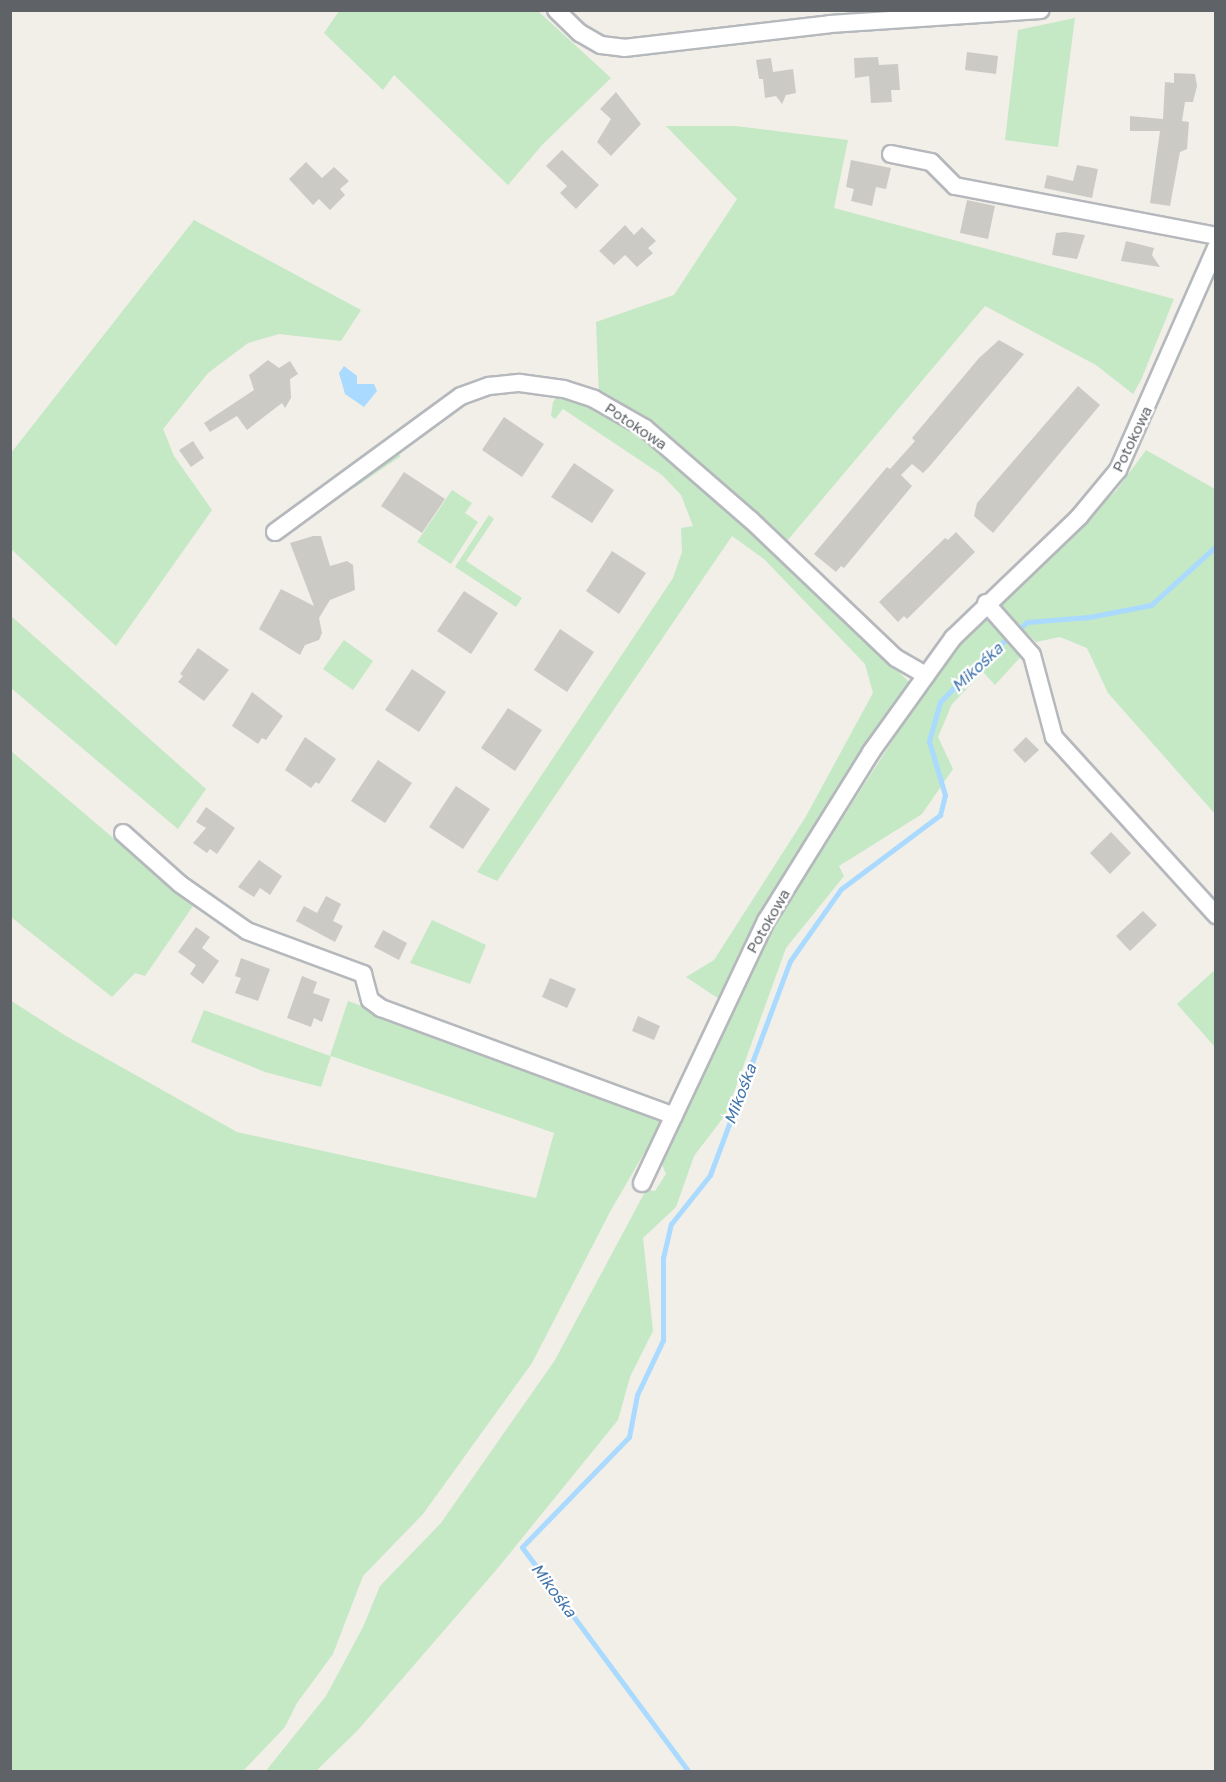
<!DOCTYPE html>
<meta charset="utf-8">
<style>
body{margin:0}
#map{position:relative;width:1226px;height:1782px;overflow:hidden;background:#f1efe8;font-family:"Golos Text",sans-serif}
div>[style]{position:absolute}
.green>*{inset:0;background:#c5e8c5}
.water>*{inset:0;background:#aadaff}
.stream>*{height:5px;margin:-2.5px;padding:0 2.5px;transform-origin:2.5px;border-radius:2.5px;background:#aadaff}
.building>*{inset:0;background:#cccac5}
.roads{filter:drop-shadow(2px 0 #b5b8bc) drop-shadow(-2px 0 #b5b8bc) drop-shadow(0 2px #b5b8bc) drop-shadow(0 -2px #b5b8bc)}
.minor>*{height:16px;margin:-8px;padding:0 8px;transform-origin:8px;border-radius:8px;background:#fff}
span{translate:-50% -50%;white-space:nowrap;text-align:center;line-height:1.15;-webkit-text-stroke:4.5px #fff;paint-order:stroke}
.street-label{font-size:15px;color:#5f6368}
.water-label{font-size:16px;color:#4174aa;font-style:italic}
.frame{position:absolute;inset:0;border:12px solid #5f6368;pointer-events:none}
</style>
<div id="map">
<div class="green">
<div style="clip-path:polygon(339px 11px,538px 11px,611px 78px,542px 145px,508px 185px,394px 75px,383px 90px,324px 33px)"></div>
<div style="clip-path:polygon(1075px 18px,1058px 147px,1005px 140px,1018px 30px)"></div>
<div style="clip-path:polygon(666px 126px,735px 126px,848px 140px,834px 208px,1174px 299px,1141px 380px,1133px 394px,1096px 365px,985px 306px,787px 541px,780px 539px,677px 444px,599px 395px,596px 322px,674px 295px,737px 199px)"></div>
<div style="clip-path:polygon(194px 220px,361px 310px,341px 341px,279px 334px,248px 343px,208px 373px,163px 429px,174px 456px,212px 510px,116px 646px,11px 549px,11px 453px)"></div>
<div style="clip-path:polygon(559px 393px,631px 427px,728px 508px,910px 683px,797px 857px,719px 999px,686px 977px,714px 960px,805px 818px,873px 693px,865px 664px,764px 559px,732px 536px,497px 881px,477px 872px,673px 578px,682px 552px,681px 528px,693px 526px,681px 495px,662px 475px,563px 409px,555px 419px,551px 416px,553px 402px)"></div>
<div style="clip-path:polygon(391px 450px,401px 456px,354px 488px,355px 480px)"></div>
<div style="clip-path:polygon(1146px 450px,1215px 489px,1215px 814px,1108px 693px,1087px 648px,1060px 637px,1036px 642px,999px 608px,1047px 553px,1116px 491px)"></div>
<div style="clip-path:polygon(452px 490px,472px 503px,465px 513px,478px 522px,451px 564px,417px 542px)"></div>
<div style="clip-path:polygon(489px 515px,494px 519px,466px 561px,522px 598px,516px 607px,455px 567px)"></div>
<div style="clip-path:polygon(10px 615px,206px 789px,178px 829px,11px 688px)"></div>
<div style="clip-path:polygon(988px 616px,1025px 652px,995px 685px,983px 672px,952px 704px,938px 737px,953px 769px,922px 814px,839px 866px,844px 876px,786px 948px,726px 1114px,694px 1156px,676px 1207px,643px 1238px,653px 1331px,630px 1377px,618px 1420px,497px 1569px,358px 1730px,316px 1771px,265px 1772px,326px 1696px,363px 1627px,380px 1586px,441px 1523px,555px 1360px,646px 1190px,655px 1191px,666px 1174px,660px 1160px,779px 917px,945px 659px)"></div>
<div style="clip-path:polygon(344px 640px,373px 661px,353px 690px,323px 669px)"></div>
<div style="clip-path:polygon(11px 751px,193px 906px,145px 976px,135px 973px,112px 997px,11px 917px)"></div>
<div style="clip-path:polygon(432px 920px,486px 945px,470px 984px,410px 963px)"></div>
<div style="clip-path:polygon(1215px 970px,1215px 1047px,1177px 1004px)"></div>
<div style="clip-path:polygon(10px 1000px,66px 1036px,237px 1132px,536px 1198px,554px 1133px,331px 1056px,321px 1087px,265px 1072px,191px 1042px,204px 1010px,330px 1056px,348px 1001px,664px 1119px,611px 1210px,532px 1363px,423px 1514px,363px 1576px,333px 1654px,297px 1703px,285px 1727px,243px 1771px,11px 1771px)"></div>
</div>
<div class="water">
<div style="clip-path:polygon(344px 366px,357px 376px,357px 384px,374px 384px,377px 391px,364px 407px,345px 394px,339px 373px)"></div>
</div>
<div class="stream">
<div style="left:689px;top:1772px;width:280px;rotate:-126.6deg"></div>
<div style="left:522px;top:1547px;width:153px;rotate:-45.8deg"></div>
<div style="left:629px;top:1437px;width:43px;rotate:-79.2deg"></div>
<div style="left:637px;top:1395px;width:61px;rotate:-64.7deg"></div>
<div style="left:663px;top:1340px;width:82px;rotate:-90deg"></div>
<div style="left:663px;top:1258px;width:35px;rotate:-77deg"></div>
<div style="left:671px;top:1224px;width:63px;rotate:-51.5deg"></div>
<div style="left:710px;top:1175px;width:228px;rotate:-69.5deg"></div>
<div style="left:790px;top:961px;width:88px;rotate:-54.7deg"></div>
<div style="left:841px;top:889px;width:124px;rotate:-36.8deg"></div>
<div style="left:940px;top:815px;width:21px;rotate:-76deg"></div>
<div style="left:945px;top:795px;width:56px;rotate:-106.5deg"></div>
<div style="left:929px;top:741px;width:41px;rotate:-74.2deg"></div>
<div style="left:940px;top:702px;width:53px;rotate:-45.8deg"></div>
<div style="left:977px;top:664px;width:65px;rotate:-40deg"></div>
<div style="left:1027px;top:622px;width:62px;rotate:-4.6deg"></div>
<div style="left:1089px;top:617px;width:63px;rotate:-11deg"></div>
<div style="left:1151px;top:605px;width:88px;rotate:-42.2deg"></div>
</div>
<div class="building">
<div style="clip-path:polygon(967px 52px,998px 56px,996px 74px,965px 70px)"></div>
<div style="clip-path:polygon(878px 57px,879px 65px,898px 64px,900px 90px,891px 90px,892px 102px,871px 103px,869px 76px,855px 78px,854px 58px)"></div>
<div style="clip-path:polygon(771px 58px,773px 72px,793px 69px,796px 93px,786px 95px,782px 104px,776px 96px,765px 98px,763px 79px,759px 79px,756px 60px)"></div>
<div style="clip-path:polygon(1174px 73px,1195px 74px,1197px 86px,1193px 102px,1185px 102px,1182px 121px,1189px 122px,1187px 149px,1180px 152px,1170px 206px,1150px 203px,1160px 131px,1130px 131px,1130px 116px,1163px 119px,1165px 82px,1174px 83px)"></div>
<div style="clip-path:polygon(616px 92px,641px 124px,611px 156px,597px 142px,611px 119px,600px 109px)"></div>
<div style="clip-path:polygon(562px 150px,599px 185px,576px 209px,560px 193px,567px 186px,546px 166px)"></div>
<div style="clip-path:polygon(851px 160px,891px 168px,886px 189px,876px 187px,872px 206px,851px 201px,854px 189px,846px 187px)"></div>
<div style="clip-path:polygon(306px 162px,322px 178px,334px 167px,349px 181px,340px 189px,345px 195px,330px 210px,319px 199px,313px 205px,289px 179px)"></div>
<div style="clip-path:polygon(1077px 165px,1098px 169px,1092px 198px,1044px 188px,1047px 175px,1073px 181px)"></div>
<div style="clip-path:polygon(967px 200px,995px 206px,988px 239px,960px 233px)"></div>
<div style="clip-path:polygon(625px 225px,634px 235px,642px 227px,656px 241px,648px 248px,653px 253px,637px 267px,625px 255px,614px 265px,599px 251px)"></div>
<div style="clip-path:polygon(1065px 232px,1085px 235px,1077px 259px,1052px 255px,1056px 233px)"></div>
<div style="clip-path:polygon(1126px 241px,1154px 248px,1152px 255px,1160px 267px,1121px 261px)"></div>
<div style="clip-path:polygon(999px 340px,1024px 354px,929px 467px,923px 473px,912px 464px,901px 475px,912px 486px,844px 568px,841px 566px,836px 572px,814px 554px,887px 467px,890px 469px,915px 441px,912px 438px,979px 358px)"></div>
<div style="clip-path:polygon(268px 360px,279px 368px,290px 361px,298px 374px,290px 379px,291px 398px,285px 408px,282px 403px,247px 430px,237px 416px,210px 432px,204px 423px,254px 390px,249px 375px)"></div>
<div style="clip-path:polygon(1078px 386px,1100px 405px,993px 533px,974px 516px,977px 503px)"></div>
<div style="clip-path:polygon(504px 417px,544px 444px,522px 477px,482px 450px)"></div>
<div style="clip-path:polygon(193px 441px,204px 458px,191px 467px,179px 450px)"></div>
<div style="clip-path:polygon(574px 463px,614px 490px,592px 523px,551px 497px)"></div>
<div style="clip-path:polygon(404px 472px,445px 499px,422px 533px,381px 506px)"></div>
<div style="clip-path:polygon(956px 532px,975px 552px,907px 619px,904px 616px,898px 622px,879px 602px,945px 538px,948px 540px)"></div>
<div style="clip-path:polygon(313px 536px,321px 536px,330px 566px,347px 561px,353px 565px,355px 590px,330px 600px,319px 618px,322px 633px,319px 640px,305px 645px,300px 655px,259px 629px,281px 589px,314px 606px,290px 543px)"></div>
<div style="clip-path:polygon(612px 551px,646px 573px,619px 614px,586px 591px)"></div>
<div style="clip-path:polygon(464px 591px,498px 613px,471px 654px,437px 631px)"></div>
<div style="clip-path:polygon(560px 629px,594px 652px,567px 692px,534px 670px)"></div>
<div style="clip-path:polygon(198px 648px,229px 670px,204px 701px,178px 682px,183px 676px,180px 674px)"></div>
<div style="clip-path:polygon(412px 669px,446px 692px,419px 732px,385px 710px)"></div>
<div style="clip-path:polygon(252px 692px,283px 716px,266px 740px,262px 738px,258px 744px,232px 726px)"></div>
<div style="clip-path:polygon(508px 708px,542px 730px,515px 771px,481px 748px)"></div>
<div style="clip-path:polygon(305px 737px,336px 759px,319px 784px,316px 782px,311px 788px,285px 770px)"></div>
<div style="clip-path:polygon(1026px 737px,1039px 750px,1025px 763px,1013px 750px)"></div>
<div style="clip-path:polygon(378px 760px,412px 783px,385px 823px,351px 801px)"></div>
<div style="clip-path:polygon(456px 786px,490px 809px,463px 849px,429px 827px)"></div>
<div style="clip-path:polygon(206px 807px,235px 828px,217px 854px,210px 849px,207px 853px,193px 843px,206px 828px,196px 822px)"></div>
<div style="clip-path:polygon(1111px 832px,1131px 853px,1110px 874px,1090px 853px)"></div>
<div style="clip-path:polygon(259px 860px,282px 876px,270px 895px,260px 888px,254px 897px,238px 887px)"></div>
<div style="clip-path:polygon(326px 896px,341px 904px,333px 921px,343px 926px,335px 942px,296px 921px,304px 906px,317px 913px)"></div>
<div style="clip-path:polygon(1143px 911px,1157px 925px,1130px 951px,1116px 936px)"></div>
<div style="clip-path:polygon(196px 927px,210px 937px,202px 948px,219px 961px,203px 984px,190px 974px,196px 965px,178px 952px)"></div>
<div style="clip-path:polygon(383px 930px,407px 943px,399px 960px,374px 947px)"></div>
<div style="clip-path:polygon(241px 958px,270px 969px,258px 1001px,235px 993px,241px 978px,235px 976px)"></div>
<div style="clip-path:polygon(302px 976px,317px 982px,313px 993px,330px 999px,322px 1022px,314px 1018px,311px 1027px,287px 1018px)"></div>
<div style="clip-path:polygon(550px 978px,576px 989px,567px 1008px,542px 997px)"></div>
<div style="clip-path:polygon(638px 1016px,660px 1026px,654px 1040px,632px 1031px)"></div>
</div>
<div class="roads">
<div class="minor">
<div style="left:556px;top:10px;width:33px;rotate:44deg"></div>
<div style="left:580px;top:33px;width:24px;rotate:30deg"></div>
<div style="left:601px;top:45px;width:23px;rotate:7deg"></div>
<div style="left:624px;top:48px;width:207px;rotate:-6.6deg"></div>
<div style="left:830px;top:24px;width:211px;rotate:-3.8deg"></div>
<div style="left:891px;top:154px;width:41px;rotate:11.3deg"></div>
<div style="left:931px;top:162px;width:34px;rotate:45deg"></div>
<div style="left:955px;top:186px;width:266px;rotate:10.8deg"></div>
<div style="left:275px;top:532px;width:230px;rotate:-36.2deg"></div>
<div style="left:461px;top:396px;width:30px;rotate:-20deg"></div>
<div style="left:489px;top:386px;width:31px;rotate:-6deg"></div>
<div style="left:520px;top:383px;width:44px;rotate:7.8deg"></div>
<div style="left:564px;top:389px;width:32px;rotate:18deg"></div>
<div style="left:594px;top:399px;width:59px;rotate:29.6deg"></div>
<div style="left:645px;top:428px;width:140px;rotate:41deg"></div>
<div style="left:751px;top:520px;width:200px;rotate:43.6deg"></div>
<div style="left:896px;top:658px;width:32px;rotate:30deg"></div>
<div style="left:986px;top:603px;width:69px;rotate:48.5deg"></div>
<div style="left:1032px;top:655px;width:85px;rotate:75deg"></div>
<div style="left:1054px;top:737px;width:241px;rotate:47.7deg"></div>
<div style="left:123px;top:833px;width:76px;rotate:41.8deg"></div>
<div style="left:180px;top:884px;width:82px;rotate:35deg"></div>
<div style="left:247px;top:931px;width:124px;rotate:20.3deg"></div>
<div style="left:363px;top:974px;width:27px;rotate:75deg"></div>
<div style="left:370px;top:1000px;width:14px;rotate:36deg"></div>
<div style="left:381px;top:1008px;width:312px;rotate:20.2deg"></div>
<div style="left:642px;top:1183px;width:290px;rotate:-64.7deg"></div>
<div style="left:766px;top:921px;width:199px;rotate:-58.1deg"></div>
<div style="left:871px;top:752px;width:140px;rotate:-54.3deg"></div>
<div style="left:953px;top:638px;width:175px;rotate:-43.8deg"></div>
<div style="left:1079px;top:517px;width:61px;rotate:-50.3deg"></div>
<div style="left:1118px;top:470px;width:243px;rotate:-66.2deg"></div>
</div>
</div>
<div class="street-label">
<span style="left:636px;top:426px;rotate:34deg">Potokowa</span>
<span style="left:1132px;top:439px;rotate:-64deg">Potokowa</span>
<span style="left:768px;top:921px;rotate:-60deg">Potokowa</span>
</div>
<div class="water-label">
<span style="left:977px;top:667px;rotate:-43deg">Mikośka</span>
<span style="left:740px;top:1094px;rotate:-69deg">Mikośka</span>
<span style="left:554px;top:1590px;rotate:53deg">Mikośka</span>
</div>
<div class="frame"></div>
</div>
